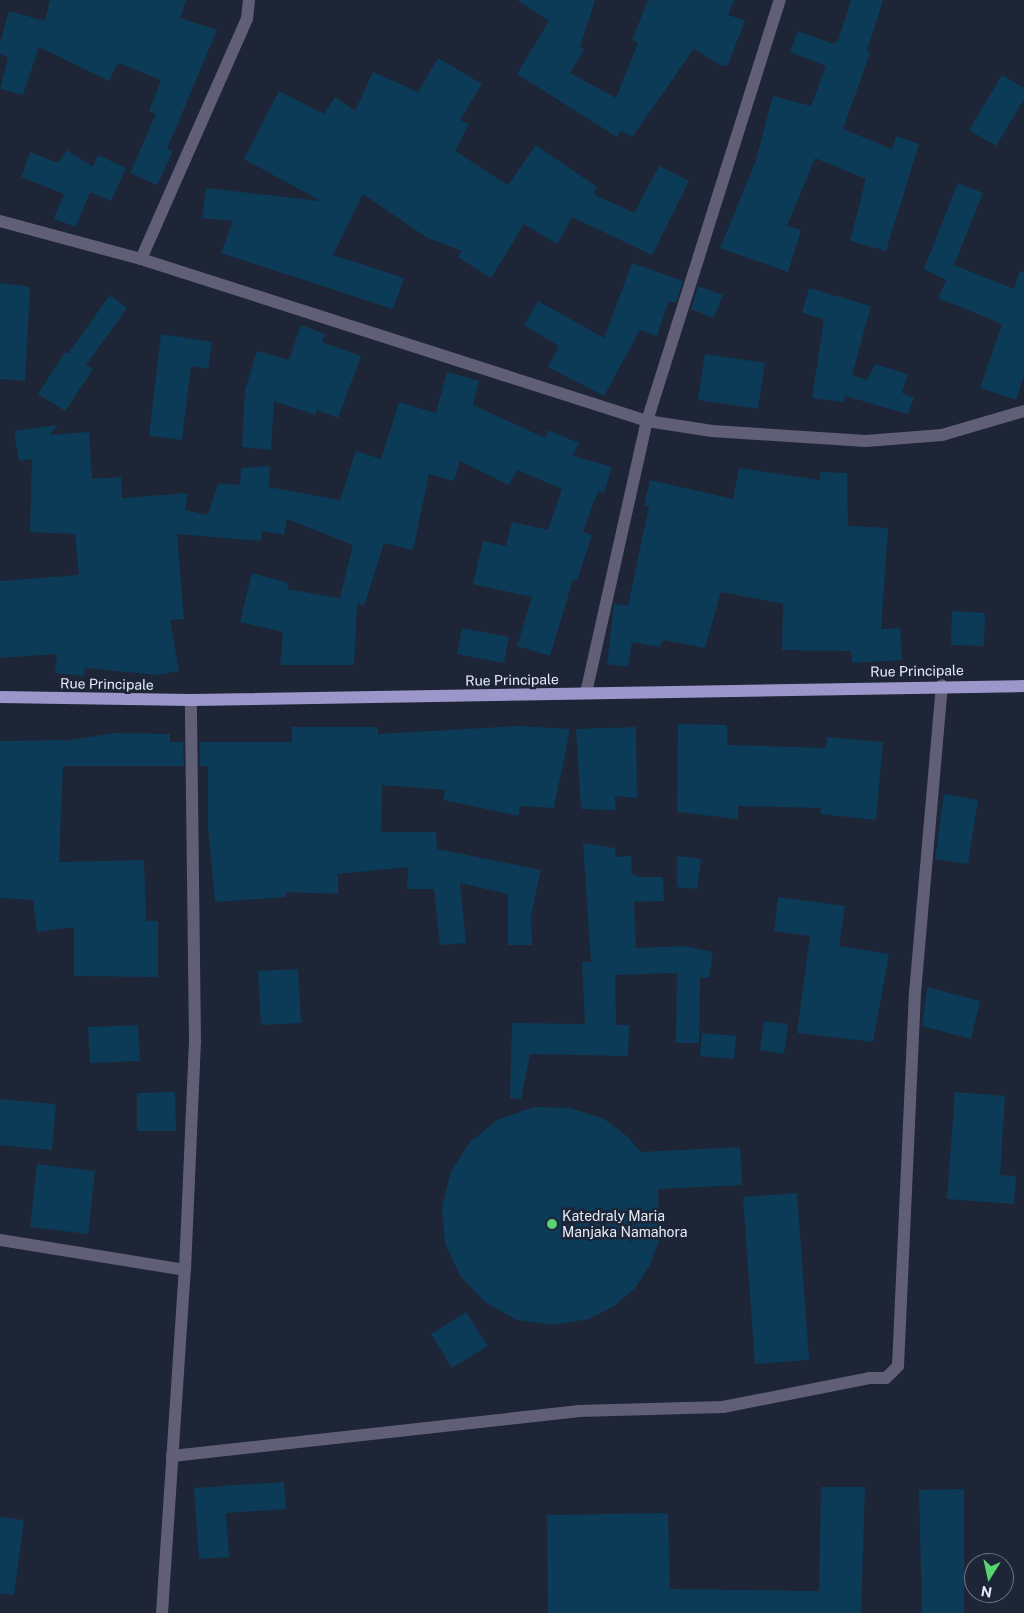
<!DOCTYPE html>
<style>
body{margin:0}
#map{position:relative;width:1024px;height:1613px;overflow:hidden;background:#1d2537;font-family:"Public Sans",sans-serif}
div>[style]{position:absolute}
.building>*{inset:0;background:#0c3b58}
.minor>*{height:12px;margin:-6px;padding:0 6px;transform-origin:6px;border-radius:6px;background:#615f78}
.major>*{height:12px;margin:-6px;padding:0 6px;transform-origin:6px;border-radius:6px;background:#9c97ca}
.dots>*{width:14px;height:14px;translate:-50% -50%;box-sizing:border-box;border:2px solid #1d2537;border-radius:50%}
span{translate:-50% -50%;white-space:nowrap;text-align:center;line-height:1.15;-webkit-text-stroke:5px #1d2537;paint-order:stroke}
.street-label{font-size:14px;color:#e5ebf7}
.poi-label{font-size:14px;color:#e5ebf7}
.left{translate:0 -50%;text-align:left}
.north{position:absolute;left:964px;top:1553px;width:50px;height:50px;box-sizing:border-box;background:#1d2537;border:1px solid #6d7484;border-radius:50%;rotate:190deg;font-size:14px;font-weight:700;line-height:20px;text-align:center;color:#e5ebf7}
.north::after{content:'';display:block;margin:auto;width:18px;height:22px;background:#57d570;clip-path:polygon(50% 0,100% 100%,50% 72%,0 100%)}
</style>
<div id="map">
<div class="building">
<div style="clip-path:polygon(50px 0,186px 0,180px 18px,217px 30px,167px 149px,173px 151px,157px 185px,130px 173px,156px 114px,149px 111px,161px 80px,118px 63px,109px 81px,39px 47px,23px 95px,0 89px,8px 57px,0 54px,0 43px,9px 11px,45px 21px)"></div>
<div style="clip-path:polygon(517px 0,595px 0,580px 47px,584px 50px,570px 73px,616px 98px,638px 43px,632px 40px,648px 0,734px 0,728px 15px,745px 20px,728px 65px,722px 66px,694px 49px,632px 137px,621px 131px,617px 137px,517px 74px,549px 21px)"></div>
<div style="clip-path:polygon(851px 0,883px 0,867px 51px,870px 53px,843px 129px,892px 149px,896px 136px,919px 144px,886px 251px,850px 241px,866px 179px,815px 158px,787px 226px,801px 230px,788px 272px,720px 248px,755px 163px,773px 96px,811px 106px,826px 66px,790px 52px,798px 31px,833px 44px,838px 41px)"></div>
<div style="clip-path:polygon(438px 58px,482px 84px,460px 120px,469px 124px,455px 151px,508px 185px,536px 145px,597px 187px,593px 194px,634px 213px,659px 166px,689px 181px,652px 255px,572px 217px,557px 244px,524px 224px,491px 278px,458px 257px,462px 251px,426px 237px,363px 194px,333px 255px,404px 278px,393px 309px,221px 253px,233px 221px,202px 218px,206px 188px,321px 201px,244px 159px,279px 91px,324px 114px,335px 97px,355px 111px,373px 72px,418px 92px)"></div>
<div style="clip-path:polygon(1002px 75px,1024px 88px,1024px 99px,996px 146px,969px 130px)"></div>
<div style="clip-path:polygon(67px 150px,93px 167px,98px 155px,126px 168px,111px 201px,90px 192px,76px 227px,54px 219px,64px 194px,21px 177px,30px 152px,58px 163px)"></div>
<div style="clip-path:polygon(958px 183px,983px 193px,954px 265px,1014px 289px,1020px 271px,1024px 272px,1024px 376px,1016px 400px,980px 388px,1002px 324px,938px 298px,946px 280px,924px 269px)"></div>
<div style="clip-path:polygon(632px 263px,683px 281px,676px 303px,669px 301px,657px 336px,640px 330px,604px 396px,548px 367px,559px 346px,524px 325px,538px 301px,604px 338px)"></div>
<div style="clip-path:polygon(0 283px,30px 287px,25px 381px,0 379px)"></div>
<div style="clip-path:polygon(698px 286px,723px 295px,714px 318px,691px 309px)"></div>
<div style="clip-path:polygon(809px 288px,871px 306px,852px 375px,867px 380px,875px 364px,908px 374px,902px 393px,914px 398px,908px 414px,845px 396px,844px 402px,812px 398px,824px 319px,802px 313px)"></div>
<div style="clip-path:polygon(110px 295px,127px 308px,86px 365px,93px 369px,65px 411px,38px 394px,65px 352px,68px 354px)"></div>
<div style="clip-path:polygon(301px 325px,325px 334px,322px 342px,361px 356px,338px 418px,317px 410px,315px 415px,274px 401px,271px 450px,242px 447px,245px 390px,257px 351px,289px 360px)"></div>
<div style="clip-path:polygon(161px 334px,212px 342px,208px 369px,191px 366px,182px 440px,149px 436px)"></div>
<div style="clip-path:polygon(705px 354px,765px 363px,758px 409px,698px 400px)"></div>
<div style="clip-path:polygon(447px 372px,479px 381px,473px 405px,545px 438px,548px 430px,579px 443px,573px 456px,612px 467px,604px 493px,598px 491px,583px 532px,592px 535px,577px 581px,573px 580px,550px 656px,517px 646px,532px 597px,473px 584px,483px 541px,506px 546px,512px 522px,548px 530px,562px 489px,517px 470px,509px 485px,460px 461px,454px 481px,429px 474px,413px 550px,384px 543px,364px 606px,357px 603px,354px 665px,280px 665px,283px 632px,240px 622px,252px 573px,289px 583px,287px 589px,344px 599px,340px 598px,353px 545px,287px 519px,284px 535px,262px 531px,261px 541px,177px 534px,184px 619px,170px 620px,179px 671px,158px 675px,85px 668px,84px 676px,55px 673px,57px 654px,0 658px,0 581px,79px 575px,75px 534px,30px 532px,32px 459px,19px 461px,14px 431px,57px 425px,50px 435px,89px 432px,92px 479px,121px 477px,122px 498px,188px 493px,185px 510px,208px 515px,218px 483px,240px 485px,241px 468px,270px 466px,269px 487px,340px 500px,356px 451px,381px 459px,399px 402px,436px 413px)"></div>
<div style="clip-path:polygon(739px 468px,820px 480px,820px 472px,847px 473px,848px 526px,888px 528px,881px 629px,900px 628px,902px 660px,852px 663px,851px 651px,782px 650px,783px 604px,721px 592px,705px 648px,664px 640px,659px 647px,632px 642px,628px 667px,607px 664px,614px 604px,628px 606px,649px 506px,644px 505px,650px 480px,733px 499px)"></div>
<div style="clip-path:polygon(952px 611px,985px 613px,984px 646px,951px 645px)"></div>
<div style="clip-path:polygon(462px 628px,509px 637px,504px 663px,457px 654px)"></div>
<div style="clip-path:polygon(678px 724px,727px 725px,727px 745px,826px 748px,827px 737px,883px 742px,876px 820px,820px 814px,821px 808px,738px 806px,738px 819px,677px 812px)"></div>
<div style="clip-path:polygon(517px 726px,570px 729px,554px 808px,520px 806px,519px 816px,443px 800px,445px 790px,382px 785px,381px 832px,436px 832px,437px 849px,541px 870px,531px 915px,532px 945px,508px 945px,508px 894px,460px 883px,466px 943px,440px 945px,434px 889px,407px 889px,408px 867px,338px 874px,338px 894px,286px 892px,286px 897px,215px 902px,208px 825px,208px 766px,200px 766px,200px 742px,292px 742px,292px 727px,378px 727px,378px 734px)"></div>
<div style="clip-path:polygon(636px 727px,637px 798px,615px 796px,615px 810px,581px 809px,576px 729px)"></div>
<div style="clip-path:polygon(114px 733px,170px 734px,170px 742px,183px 742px,184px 766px,63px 766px,59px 862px,144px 860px,146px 921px,158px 921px,158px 977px,74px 976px,74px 927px,37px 932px,33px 900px,0 898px,0 741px,70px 740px)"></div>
<div style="clip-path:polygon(944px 794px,978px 800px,968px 864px,935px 859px)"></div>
<div style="clip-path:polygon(583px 843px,615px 848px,616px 857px,631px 856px,632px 874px,639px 877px,663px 877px,664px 901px,634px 902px,636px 948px,685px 946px,713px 952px,709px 978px,700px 977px,699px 1043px,676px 1043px,677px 973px,615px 975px,616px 1025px,629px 1025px,628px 1056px,530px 1054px,521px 1099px,510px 1098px,512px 1023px,585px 1024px,582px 962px,591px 962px)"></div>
<div style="clip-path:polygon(677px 856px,701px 859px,697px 889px,677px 887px)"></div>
<div style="clip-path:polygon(778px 897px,845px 906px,839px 946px,889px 954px,873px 1042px,797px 1033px,810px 936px,774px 931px)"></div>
<div style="clip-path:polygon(298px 969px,301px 1023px,261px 1025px,258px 971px)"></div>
<div style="clip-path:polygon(927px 987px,980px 1001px,971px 1039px,922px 1026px)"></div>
<div style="clip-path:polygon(764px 1021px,788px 1024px,784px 1054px,760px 1050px)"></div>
<div style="clip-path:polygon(138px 1025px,140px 1061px,90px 1063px,88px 1027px)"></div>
<div style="clip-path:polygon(702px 1033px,736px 1036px,734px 1059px,700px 1056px)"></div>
<div style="clip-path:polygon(175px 1092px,176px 1131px,137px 1131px,137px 1093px)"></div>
<div style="clip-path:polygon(955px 1092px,1005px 1096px,1000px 1175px,1016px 1176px,1014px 1204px,947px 1199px)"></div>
<div style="clip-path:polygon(0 1099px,56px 1104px,52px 1150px,0 1145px)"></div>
<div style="clip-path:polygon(534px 1107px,570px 1108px,604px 1119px,627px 1136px,641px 1152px,740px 1147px,742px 1185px,658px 1189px,660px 1238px,650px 1265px,635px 1288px,614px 1306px,589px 1319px,553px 1325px,517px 1320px,485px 1302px,460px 1276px,445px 1243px,442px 1207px,451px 1171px,471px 1141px,499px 1119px)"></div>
<div style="clip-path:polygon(37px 1164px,95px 1171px,88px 1234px,30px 1227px)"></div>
<div style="clip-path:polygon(797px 1193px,809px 1360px,755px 1364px,743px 1197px)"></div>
<div style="clip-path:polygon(466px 1312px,488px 1346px,452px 1368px,431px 1334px)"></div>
<div style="clip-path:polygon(284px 1482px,286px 1509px,226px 1513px,229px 1557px,199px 1559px,194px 1488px)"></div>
<div style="clip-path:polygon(821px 1487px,865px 1487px,861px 1613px,548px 1613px,547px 1515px,668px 1513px,670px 1589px,819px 1591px)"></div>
<div style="clip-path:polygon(964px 1489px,964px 1613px,922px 1613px,919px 1490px)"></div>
<div style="clip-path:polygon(0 1517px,24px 1520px,14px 1595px,0 1594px)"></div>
</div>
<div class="minor">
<div style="left:0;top:221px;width:146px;rotate:15.1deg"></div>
<div style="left:141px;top:259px;width:531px;rotate:17.75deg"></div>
<div style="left:647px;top:421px;width:66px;rotate:8.7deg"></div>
<div style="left:712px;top:431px;width:154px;rotate:3.7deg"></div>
<div style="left:866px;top:441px;width:76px;rotate:-4.5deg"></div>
<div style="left:942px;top:435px;width:85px;rotate:-16.3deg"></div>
<div style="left:141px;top:259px;width:262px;rotate:-66.2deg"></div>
<div style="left:247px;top:19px;width:19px;rotate:-84deg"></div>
<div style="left:586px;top:693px;width:279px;rotate:-77.4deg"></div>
<div style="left:647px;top:421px;width:442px;rotate:-72.5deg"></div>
<div style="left:0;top:1240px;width:187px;rotate:9.2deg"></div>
<div style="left:172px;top:1456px;width:408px;rotate:-6.3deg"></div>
<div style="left:578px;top:1411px;width:145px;rotate:-1.6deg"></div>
<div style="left:723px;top:1407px;width:149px;rotate:-11.2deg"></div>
<div style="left:869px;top:1378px;width:17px"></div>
<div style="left:886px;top:1378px;width:17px;rotate:-45deg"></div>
<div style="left:898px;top:1366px;width:373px;rotate:-87.4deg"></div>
<div style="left:915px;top:993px;width:309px;rotate:-85deg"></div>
<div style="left:162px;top:1613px;width:344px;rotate:-86.2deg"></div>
<div style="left:185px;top:1270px;width:228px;rotate:-87.5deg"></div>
<div style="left:195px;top:1042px;width:342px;rotate:-90.7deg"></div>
</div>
<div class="major">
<div style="left:0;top:697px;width:191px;rotate:0.9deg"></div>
<div style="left:191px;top:700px;width:833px;rotate:-0.96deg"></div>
</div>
<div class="dots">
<div style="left:552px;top:1224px;background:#57d570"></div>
</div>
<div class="street-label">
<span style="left:917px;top:671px;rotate:-1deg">Rue Principale</span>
<span style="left:512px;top:680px;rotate:-1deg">Rue Principale</span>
<span style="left:107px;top:684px;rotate:1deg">Rue Principale</span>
</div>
<div class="poi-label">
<span class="left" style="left:562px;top:1224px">Katedraly Maria<br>Manjaka Namahora</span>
</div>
<div class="north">N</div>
</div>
